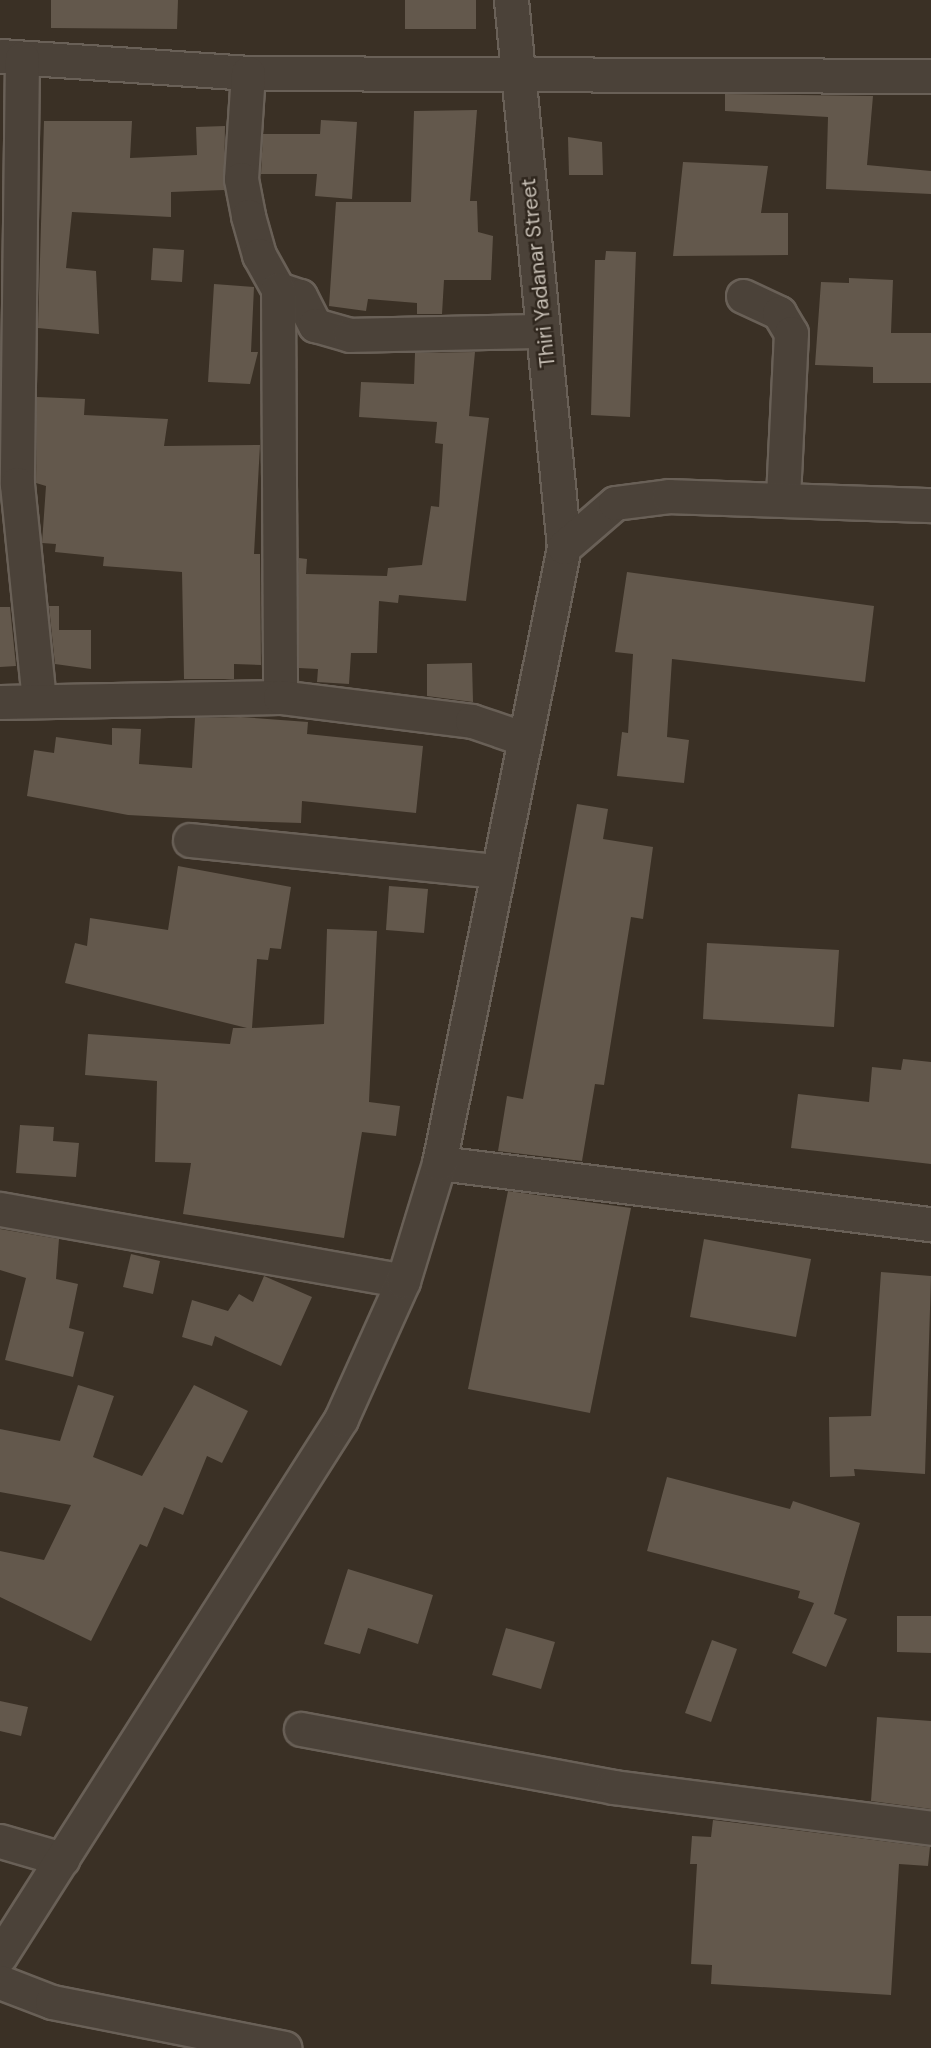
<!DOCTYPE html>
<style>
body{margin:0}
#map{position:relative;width:931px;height:2048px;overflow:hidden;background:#3a3025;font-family:"DM Sans",sans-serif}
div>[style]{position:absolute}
.building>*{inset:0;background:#63584c}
.roads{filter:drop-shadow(2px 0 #696057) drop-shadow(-2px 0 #696057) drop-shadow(0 2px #696057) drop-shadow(0 -2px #696057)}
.street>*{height:33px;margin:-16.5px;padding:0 16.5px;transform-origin:16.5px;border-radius:16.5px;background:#4b4239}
span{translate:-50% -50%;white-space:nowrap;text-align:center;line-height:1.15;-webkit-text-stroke:5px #30271e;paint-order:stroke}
.street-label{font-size:21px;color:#c6beb4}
</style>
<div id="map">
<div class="building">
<div style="clip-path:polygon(51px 0,178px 0,177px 29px,51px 28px)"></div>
<div style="clip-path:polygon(405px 0,476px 0,476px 29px,405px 29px)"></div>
<div style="clip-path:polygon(725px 94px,873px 96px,867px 165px,931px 171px,931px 194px,826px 189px,828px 117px,725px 111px)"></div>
<div style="clip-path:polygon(477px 110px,470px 201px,477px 201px,478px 232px,493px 236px,491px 280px,444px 280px,442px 314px,417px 314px,417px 303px,368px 299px,366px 311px,329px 306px,336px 202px,411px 202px,414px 111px)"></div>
<div style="clip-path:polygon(321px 120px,357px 122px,352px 199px,315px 196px,317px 174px,261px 174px,263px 134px,320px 134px)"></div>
<div style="clip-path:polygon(44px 121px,132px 121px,130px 158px,197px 155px,196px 127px,225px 126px,224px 190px,171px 192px,171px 217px,72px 212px,66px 268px,96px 271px,99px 334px,38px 328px)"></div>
<div style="clip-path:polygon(568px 137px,602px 142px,603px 175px,569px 175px)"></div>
<div style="clip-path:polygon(683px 162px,768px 166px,761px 213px,788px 213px,788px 255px,673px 256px)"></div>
<div style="clip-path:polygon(153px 248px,184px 250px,182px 282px,151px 280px)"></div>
<div style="clip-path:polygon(606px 251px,636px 252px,630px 417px,591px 415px,595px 260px,605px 260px)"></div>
<div style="clip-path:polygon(849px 278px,893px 280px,891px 333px,931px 333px,931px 383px,873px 383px,873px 367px,815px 365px,821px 282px,849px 283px)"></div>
<div style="clip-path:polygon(214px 284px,254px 287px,251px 352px,258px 352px,250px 384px,208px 382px)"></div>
<div style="clip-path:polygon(475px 352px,469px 416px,489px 418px,466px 601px,399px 595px,398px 603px,379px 601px,377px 653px,351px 653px,349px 684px,317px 682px,318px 669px,299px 668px,299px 558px,307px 559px,306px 574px,387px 576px,388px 568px,422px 565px,431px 506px,439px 507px,443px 444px,435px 443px,437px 422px,359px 417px,361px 382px,414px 384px,415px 353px)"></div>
<div style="clip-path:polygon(37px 397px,85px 399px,84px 415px,168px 419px,164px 446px,260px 445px,254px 554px,260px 554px,261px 665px,234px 664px,234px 679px,184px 679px,182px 572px,103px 566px,104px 557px,55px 552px,56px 544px,42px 543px,46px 486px,36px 483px)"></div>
<div style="clip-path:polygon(627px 572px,874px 606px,865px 682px,672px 659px,667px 737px,689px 740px,684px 783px,617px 776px,622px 732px,628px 733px,633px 654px,615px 652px)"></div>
<div style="clip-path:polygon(49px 606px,59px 606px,59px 630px,91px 630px,91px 669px,55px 664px)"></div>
<div style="clip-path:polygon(0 607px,10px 607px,16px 666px,0 667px)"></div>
<div style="clip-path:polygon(472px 663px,473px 702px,427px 696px,427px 664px)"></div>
<div style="clip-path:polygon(241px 717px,308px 722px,307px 734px,423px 746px,416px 813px,302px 801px,301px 823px,238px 821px,128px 815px,27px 796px,34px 750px,54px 753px,56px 737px,112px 745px,112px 728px,141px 729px,139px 764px,192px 768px,195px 718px)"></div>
<div style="clip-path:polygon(577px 804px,608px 809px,603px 839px,653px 847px,643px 919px,631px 917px,604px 1085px,595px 1084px,582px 1161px,498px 1151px,507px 1096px,523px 1099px)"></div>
<div style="clip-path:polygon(178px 866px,291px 887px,281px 949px,270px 948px,268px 960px,257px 959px,252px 1028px,324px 1024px,327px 929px,377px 931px,369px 1102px,400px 1106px,396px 1136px,362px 1132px,344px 1238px,183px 1214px,191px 1163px,155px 1162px,157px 1081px,85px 1075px,88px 1034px,230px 1044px,233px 1028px,247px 1028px,65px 983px,75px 943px,87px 946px,90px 918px,168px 930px)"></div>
<div style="clip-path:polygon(389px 886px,428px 889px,424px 933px,386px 930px)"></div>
<div style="clip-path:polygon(707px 943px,839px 950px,834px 1027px,703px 1019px)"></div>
<div style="clip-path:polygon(903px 1059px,931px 1062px,931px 1164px,791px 1148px,798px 1094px,869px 1102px,872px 1067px,901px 1070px)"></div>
<div style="clip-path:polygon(20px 1125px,54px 1127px,53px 1141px,79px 1143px,76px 1177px,16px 1173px)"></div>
<div style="clip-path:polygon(508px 1191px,631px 1208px,590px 1413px,468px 1389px)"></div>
<div style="clip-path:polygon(0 1229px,59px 1239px,56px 1279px,78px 1284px,69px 1328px,84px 1332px,73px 1377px,5px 1360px,26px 1278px,0 1270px)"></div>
<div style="clip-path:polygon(704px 1239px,811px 1259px,796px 1337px,690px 1317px)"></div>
<div style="clip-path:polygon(131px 1254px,160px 1261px,153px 1294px,123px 1287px)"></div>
<div style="clip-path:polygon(881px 1272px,931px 1276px,925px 1474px,854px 1469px,855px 1476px,830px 1477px,829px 1417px,871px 1416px)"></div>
<div style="clip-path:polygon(264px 1276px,312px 1297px,281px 1366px,215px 1336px,212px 1346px,182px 1337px,192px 1300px,228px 1311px,239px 1294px,253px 1302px)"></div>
<div style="clip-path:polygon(78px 1385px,114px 1396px,93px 1457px,142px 1476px,194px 1385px,248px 1411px,222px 1463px,207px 1456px,183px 1515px,164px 1507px,147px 1547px,140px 1544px,91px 1641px,0 1597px,0 1551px,44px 1560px,71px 1505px,0 1492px,0 1429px,60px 1441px)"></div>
<div style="clip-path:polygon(667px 1477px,790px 1509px,793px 1501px,860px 1523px,834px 1614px,847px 1619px,826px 1667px,792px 1653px,814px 1603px,798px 1598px,800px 1591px,647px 1551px)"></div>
<div style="clip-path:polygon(348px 1569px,433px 1595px,418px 1644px,368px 1628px,360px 1654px,324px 1644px)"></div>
<div style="clip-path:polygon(897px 1616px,931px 1616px,931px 1653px,897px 1652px)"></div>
<div style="clip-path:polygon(506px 1628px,555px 1642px,541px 1689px,492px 1675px)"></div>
<div style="clip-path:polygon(712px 1640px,737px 1649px,711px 1722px,685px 1713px)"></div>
<div style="clip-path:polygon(0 1701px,28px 1707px,21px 1736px,0 1731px)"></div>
<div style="clip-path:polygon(877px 1717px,931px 1721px,931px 1809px,871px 1801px)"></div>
<div style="clip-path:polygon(713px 1820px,930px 1847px,928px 1866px,899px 1864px,891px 1995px,711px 1984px,712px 1965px,691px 1964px,697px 1864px,690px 1864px,692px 1836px,711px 1837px)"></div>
</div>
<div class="roads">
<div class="street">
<div style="left:511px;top:0;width:550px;rotate:84.47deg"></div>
<div style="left:0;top:56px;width:249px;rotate:3.9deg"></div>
<div style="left:248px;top:73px;width:683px;rotate:0.25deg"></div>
<div style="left:22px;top:58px;width:426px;rotate:90.7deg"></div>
<div style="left:17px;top:484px;width:217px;rotate:84.2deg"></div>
<div style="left:248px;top:73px;width:106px;rotate:93.8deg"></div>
<div style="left:241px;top:179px;width:38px;rotate:79deg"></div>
<div style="left:248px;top:216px;width:41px;rotate:74.2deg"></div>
<div style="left:259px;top:255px;width:39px;rotate:61deg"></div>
<div style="left:278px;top:289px;width:23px;rotate:18deg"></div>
<div style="left:300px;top:296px;width:33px;rotate:63deg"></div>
<div style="left:315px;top:325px;width:36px;rotate:16deg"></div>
<div style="left:350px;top:335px;width:193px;rotate:-1.2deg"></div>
<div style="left:278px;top:289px;width:408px;rotate:89.7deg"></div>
<div style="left:743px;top:296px;width:40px;rotate:25deg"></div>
<div style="left:779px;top:313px;width:23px;rotate:59deg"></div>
<div style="left:791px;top:333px;width:166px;rotate:92.8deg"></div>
<div style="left:0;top:702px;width:280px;rotate:-1deg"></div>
<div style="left:280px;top:697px;width:193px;rotate:7.1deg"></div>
<div style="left:472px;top:721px;width:53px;rotate:18.8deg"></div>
<div style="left:190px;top:840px;width:307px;rotate:5.8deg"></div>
<div style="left:439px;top:1163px;width:496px;rotate:7.1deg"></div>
<div style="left:0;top:1209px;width:409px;rotate:10.1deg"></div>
<div style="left:301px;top:1729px;width:317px;rotate:10.5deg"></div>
<div style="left:613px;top:1787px;width:321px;rotate:7.3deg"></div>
<div style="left:0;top:1841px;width:65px;rotate:16.2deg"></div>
<div style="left:0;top:1956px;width:636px;rotate:-57.58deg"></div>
<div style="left:341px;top:1419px;width:151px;rotate:-65.8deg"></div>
<div style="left:403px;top:1281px;width:123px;rotate:-73deg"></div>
<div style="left:439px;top:1163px;width:629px;rotate:-78.53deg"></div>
<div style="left:564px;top:547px;width:67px;rotate:-40.8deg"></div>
<div style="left:615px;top:503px;width:54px;rotate:-7.4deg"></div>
<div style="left:669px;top:496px;width:262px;rotate:2deg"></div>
<div style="left:0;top:1982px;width:56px;rotate:21deg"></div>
<div style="left:52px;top:2002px;width:237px;rotate:11.2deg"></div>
</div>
</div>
<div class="street-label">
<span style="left:538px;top:273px;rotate:-96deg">Thiri Yadanar Street</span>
</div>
</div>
